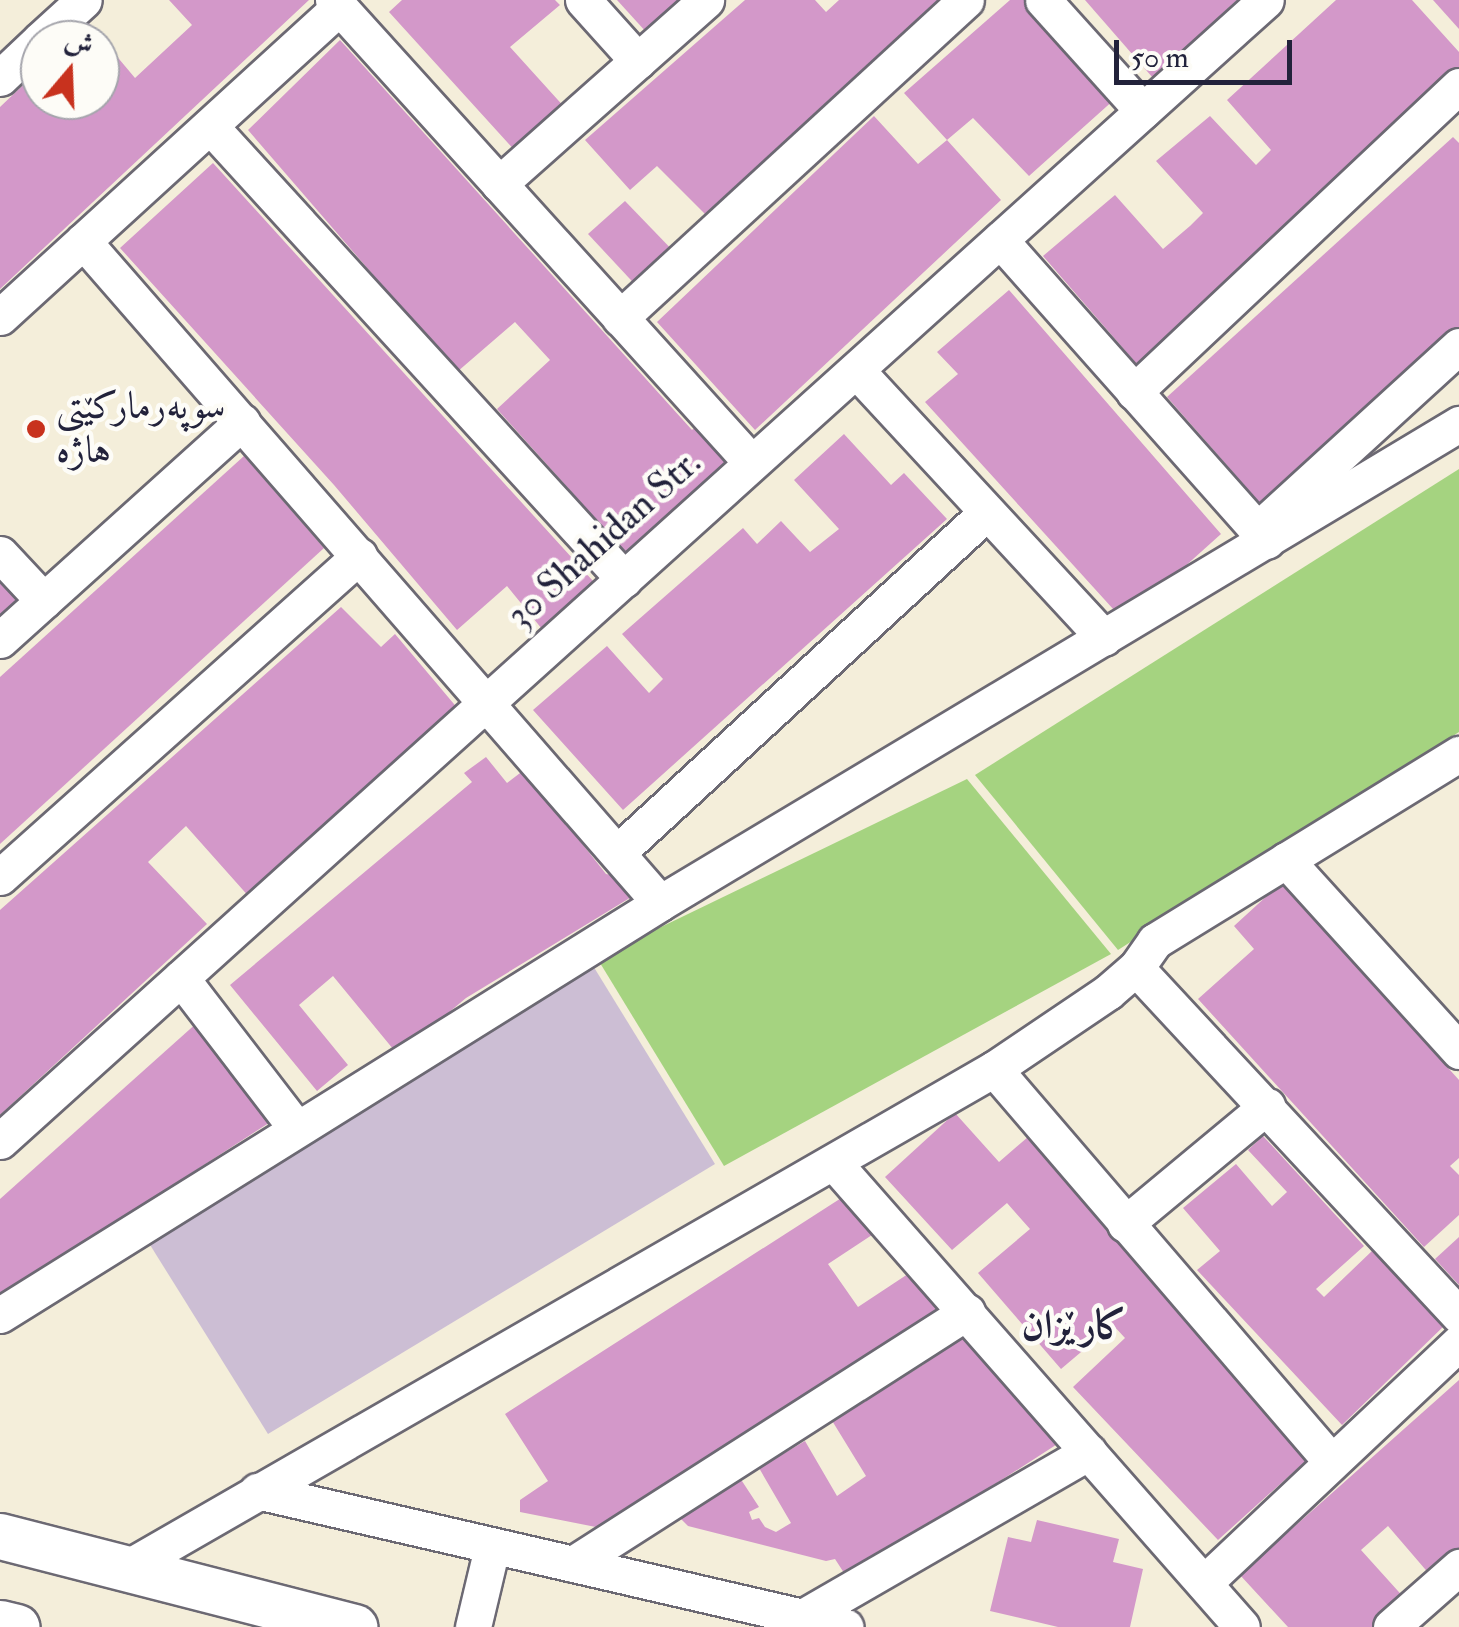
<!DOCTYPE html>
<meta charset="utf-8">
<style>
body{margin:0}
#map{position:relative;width:1459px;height:1627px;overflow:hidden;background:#f4eeda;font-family:"IM FELL Double Pica",Amiri,serif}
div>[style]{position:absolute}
.industrial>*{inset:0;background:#ccbed4}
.green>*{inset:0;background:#a5d380}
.building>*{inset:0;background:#d398c9}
.roads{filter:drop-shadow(2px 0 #6c6973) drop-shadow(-2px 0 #6c6973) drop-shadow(0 2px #6c6973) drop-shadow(0 -2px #6c6973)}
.minor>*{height:35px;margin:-17.5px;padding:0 17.5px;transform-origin:17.5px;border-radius:17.5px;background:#fff}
.major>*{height:45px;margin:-22.5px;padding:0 22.5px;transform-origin:22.5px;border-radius:22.5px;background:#fff}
.dots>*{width:28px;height:28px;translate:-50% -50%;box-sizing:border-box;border:5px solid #fdfcf7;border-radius:50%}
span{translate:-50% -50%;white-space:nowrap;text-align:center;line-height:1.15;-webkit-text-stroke:9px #fdfcf7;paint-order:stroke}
.poi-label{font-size:38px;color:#22223b}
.left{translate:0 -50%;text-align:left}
.street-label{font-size:38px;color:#22223b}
.neighbourhood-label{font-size:40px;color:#22223b;font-weight:700}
.north{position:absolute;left:20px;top:20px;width:100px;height:100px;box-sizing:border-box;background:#fdfcf7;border:2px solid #a5a5ac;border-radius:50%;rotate:19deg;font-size:28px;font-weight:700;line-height:40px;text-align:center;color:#22223b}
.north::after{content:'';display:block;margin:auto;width:35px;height:45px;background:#c8321e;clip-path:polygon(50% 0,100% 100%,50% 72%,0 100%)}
.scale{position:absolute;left:1114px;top:40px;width:178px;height:45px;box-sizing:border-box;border:5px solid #22223b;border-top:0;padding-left:12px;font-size:30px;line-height:35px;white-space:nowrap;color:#22223b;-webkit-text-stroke:8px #fdfcf7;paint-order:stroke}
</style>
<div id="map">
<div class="industrial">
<div style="clip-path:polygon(587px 956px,715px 1164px,268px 1434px,142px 1232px)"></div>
</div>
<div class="green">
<div style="clip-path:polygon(1459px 469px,1459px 732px,1118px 950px,975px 775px)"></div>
<div style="clip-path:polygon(967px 779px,1111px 954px,724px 1166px,597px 958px)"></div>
</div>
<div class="building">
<div style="clip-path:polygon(169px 0,309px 0,0 289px,0 107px,40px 69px,40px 100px,100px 100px,100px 40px,71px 40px,88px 22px,135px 78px,192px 25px)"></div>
<div style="clip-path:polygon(402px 0,555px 0,560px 5px,510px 47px,567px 110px,517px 153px,389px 12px)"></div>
<div style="clip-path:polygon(617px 0,684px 0,647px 33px)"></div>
<div style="clip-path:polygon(745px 0,815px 0,826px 12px,839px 0,945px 0,712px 221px,657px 166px,630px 190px,585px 140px)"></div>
<div style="clip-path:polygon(1010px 0,1027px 0,1116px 98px,1029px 176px,973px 118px,947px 140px,904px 93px)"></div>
<div style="clip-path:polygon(1085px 0,1237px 0,1153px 78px)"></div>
<div style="clip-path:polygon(1336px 0,1412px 0,1459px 52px,1459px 81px,1142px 370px,1043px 256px,1115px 195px,1163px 249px,1190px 226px,1203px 213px,1156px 161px,1210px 116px,1256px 165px,1271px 150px,1227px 100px)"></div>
<div style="clip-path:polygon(1433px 0,1459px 0,1459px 29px)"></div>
<div style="clip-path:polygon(340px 40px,692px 430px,702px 421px,738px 460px,630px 557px,497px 409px,550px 360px,515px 322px,457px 372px,248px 130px)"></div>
<div style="clip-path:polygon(874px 116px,918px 164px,947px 140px,1001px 200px,755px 430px,657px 322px)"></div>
<div style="clip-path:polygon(1453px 137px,1459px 143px,1459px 333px,1266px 510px,1167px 397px)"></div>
<div style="clip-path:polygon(213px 163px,593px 581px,542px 629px,507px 586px,457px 630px,334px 485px,120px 248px)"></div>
<div style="clip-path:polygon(625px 201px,680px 258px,643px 293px,588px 234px)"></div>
<div style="clip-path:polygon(1009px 290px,1221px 534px,1124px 621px,925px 402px,958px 374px,937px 352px)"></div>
<div style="clip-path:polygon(844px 434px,891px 485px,904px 473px,947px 519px,623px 810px,533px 710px,607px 646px,649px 693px,663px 679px,622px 634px,743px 528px,757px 544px,781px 521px,810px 552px,839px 529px,794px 480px)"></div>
<div style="clip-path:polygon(244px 456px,324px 548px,0 844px,0 677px)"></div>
<div style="clip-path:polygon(0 579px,26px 607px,0 631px)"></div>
<div style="clip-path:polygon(341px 607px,381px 647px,395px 634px,459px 710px,251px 899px,186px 826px,148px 862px,207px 924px,0 1115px,0 910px)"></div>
<div style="clip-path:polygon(486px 757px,507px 783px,524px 770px,606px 874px,617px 876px,633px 896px,466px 998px,398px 1055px,333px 976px,299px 1005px,348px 1065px,317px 1091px,230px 985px,472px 782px,464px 773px)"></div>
<div style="clip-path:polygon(1281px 883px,1459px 1080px,1459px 1158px,1450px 1166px,1459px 1175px,1459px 1215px,1424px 1247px,1198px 999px,1254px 949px,1234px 926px)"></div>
<div style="clip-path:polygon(199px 1021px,275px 1119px,0 1297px,0 1199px)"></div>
<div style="clip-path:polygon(955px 1113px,999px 1162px,1028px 1137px,1309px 1458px,1218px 1540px,1073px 1387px,1125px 1338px,1113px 1325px,1061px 1369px,978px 1273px,1030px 1229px,1007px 1203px,952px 1250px,885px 1177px)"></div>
<div style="clip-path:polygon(1263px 1136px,1364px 1246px,1316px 1289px,1324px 1297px,1373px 1250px,1446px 1324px,1342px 1425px,1197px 1270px,1220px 1251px,1183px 1208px,1236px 1164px,1272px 1206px,1287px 1192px,1248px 1150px)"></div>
<div style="clip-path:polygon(849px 1193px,875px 1233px,828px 1264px,858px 1307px,917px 1268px,944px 1309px,606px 1529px,520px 1512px,520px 1500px,548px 1481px,505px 1414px)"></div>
<div style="clip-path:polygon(1459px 1237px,1459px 1285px,1435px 1259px)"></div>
<div style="clip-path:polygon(971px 1328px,1062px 1441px,848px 1579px,835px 1559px,826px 1561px,688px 1526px,680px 1518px,740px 1478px,759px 1507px,749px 1512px,752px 1520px,759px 1518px,765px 1527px,776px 1532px,791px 1523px,759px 1468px,805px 1441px,837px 1496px,866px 1476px,831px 1419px,923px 1365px)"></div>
<div style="clip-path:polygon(1459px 1380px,1459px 1564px,1437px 1583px,1388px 1526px,1361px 1550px,1407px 1601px,1377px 1627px,1288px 1627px,1240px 1575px)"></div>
<div style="clip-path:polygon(1037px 1520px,1119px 1539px,1113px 1562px,1143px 1569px,1130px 1627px,1058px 1627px,990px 1611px,1008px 1537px,1031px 1542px)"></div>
</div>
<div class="roads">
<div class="minor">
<div style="left:333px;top:0;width:624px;rotate:47.86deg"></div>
<div style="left:583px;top:0;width:82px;rotate:48deg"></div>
<div style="left:1043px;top:0;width:149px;rotate:48deg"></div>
<div style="left:40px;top:40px;width:59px;rotate:-42.3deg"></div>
<div style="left:0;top:78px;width:55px;rotate:-43.5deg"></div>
<div style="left:210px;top:126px;width:614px;rotate:47.58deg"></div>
<div style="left:499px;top:184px;width:277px;rotate:-41.6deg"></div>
<div style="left:1000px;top:240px;width:402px;rotate:48.4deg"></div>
<div style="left:83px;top:241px;width:878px;rotate:48.92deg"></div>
<div style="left:0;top:317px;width:459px;rotate:-42.4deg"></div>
<div style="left:620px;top:318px;width:470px;rotate:-42.6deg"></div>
<div style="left:856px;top:370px;width:365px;rotate:47.2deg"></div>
<div style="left:1134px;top:392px;width:446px;rotate:-43.3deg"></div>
<div style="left:1264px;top:524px;width:264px;rotate:-42.4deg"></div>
<div style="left:0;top:554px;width:64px;rotate:46.9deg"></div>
<div style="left:0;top:640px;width:326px;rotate:-42deg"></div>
<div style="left:617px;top:853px;width:503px;rotate:-42.66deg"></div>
<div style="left:1286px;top:860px;width:258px;rotate:47.8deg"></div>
<div style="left:0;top:877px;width:482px;rotate:-41.8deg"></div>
<div style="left:1136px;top:968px;width:475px;rotate:47.1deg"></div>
<div style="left:181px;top:978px;width:190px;rotate:52.5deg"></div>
<div style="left:994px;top:1069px;width:516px;rotate:49.33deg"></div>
<div style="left:0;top:1141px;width:1704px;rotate:-42.03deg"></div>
<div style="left:835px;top:1164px;width:616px;rotate:48.68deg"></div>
<div style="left:1125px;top:1224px;width:185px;rotate:-39.7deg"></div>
<div style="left:0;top:1315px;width:778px;rotate:-31.97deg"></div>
<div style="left:660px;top:903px;width:932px;rotate:-30.94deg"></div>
<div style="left:257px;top:1491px;width:604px;rotate:13deg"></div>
<div style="left:573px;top:1564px;width:468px;rotate:-32.6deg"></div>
<div style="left:125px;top:1569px;width:1003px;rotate:-29.92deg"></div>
<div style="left:994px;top:1069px;width:138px;rotate:-34deg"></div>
<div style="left:1108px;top:992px;width:37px;rotate:-41deg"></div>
<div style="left:1136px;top:968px;width:33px;rotate:-55deg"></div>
<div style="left:1155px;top:941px;width:357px;rotate:-31.6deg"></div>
<div style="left:1204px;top:1583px;width:350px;rotate:-43.3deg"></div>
<div style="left:803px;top:1617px;width:330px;rotate:-30deg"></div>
<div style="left:473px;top:1627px;width:82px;rotate:-76.6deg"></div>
<div style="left:1391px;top:1627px;width:91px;rotate:-41.4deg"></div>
</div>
<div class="major">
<div style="left:0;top:1536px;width:366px;rotate:14.4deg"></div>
<div style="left:0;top:1623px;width:17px;rotate:13deg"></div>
</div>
</div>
<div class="dots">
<div style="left:36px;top:429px;background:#c8321e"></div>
</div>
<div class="poi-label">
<span class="left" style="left:56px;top:429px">سوپەرمارکێتی<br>هاژە</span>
</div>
<div class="street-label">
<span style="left:604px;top:539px;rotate:-42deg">30 Shahidan Str.</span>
</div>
<div class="neighbourhood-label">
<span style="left:1074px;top:1326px">کارێزان</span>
</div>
<div class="north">ش</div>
<div class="scale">50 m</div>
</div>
